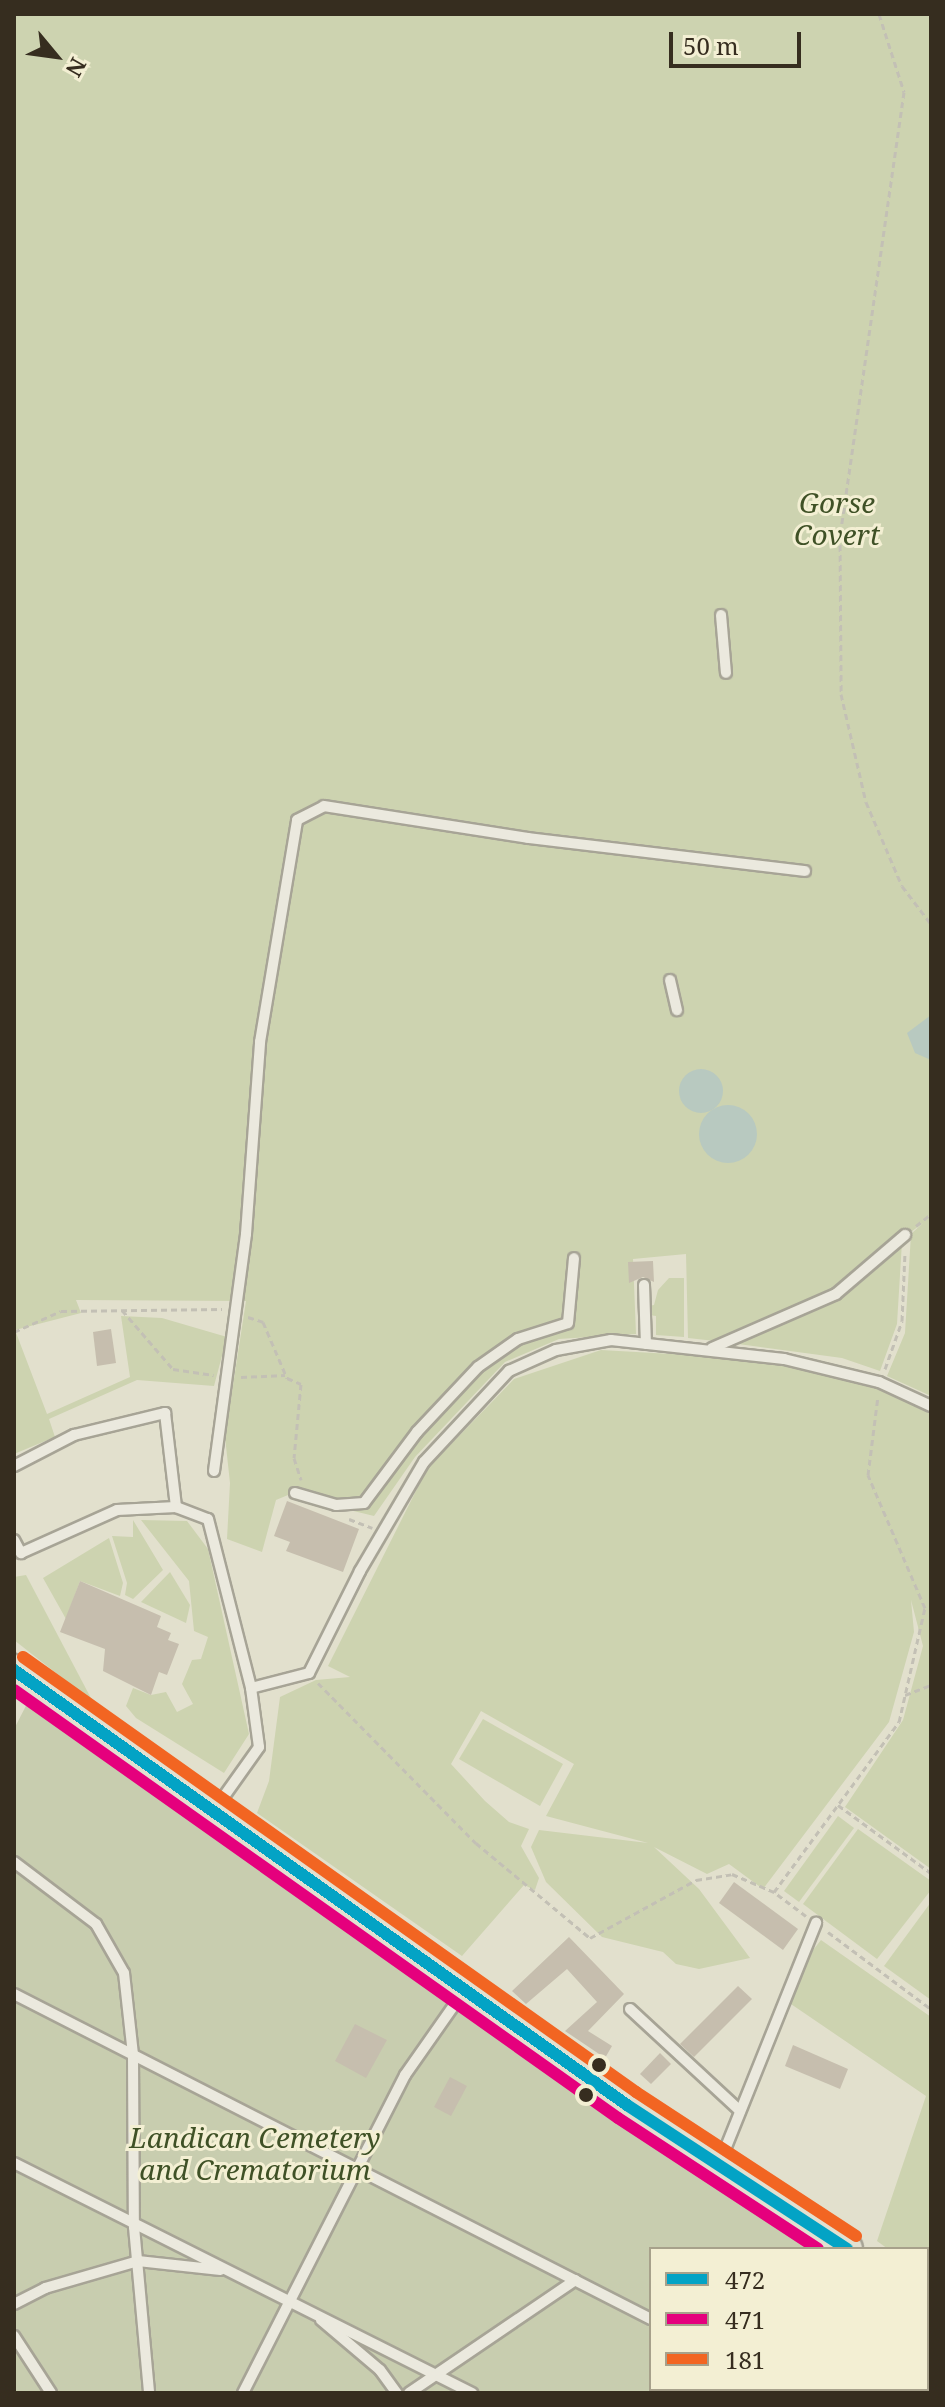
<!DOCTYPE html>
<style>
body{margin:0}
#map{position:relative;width:945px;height:2407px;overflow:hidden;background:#e2e0cd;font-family:"Noto Serif",serif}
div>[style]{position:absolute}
.green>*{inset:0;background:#cdd3b0}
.cemetery>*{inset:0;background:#c8cdaf}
.water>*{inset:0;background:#b8c9c0}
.round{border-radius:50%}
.building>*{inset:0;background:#c6beae}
.path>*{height:3px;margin-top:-1.5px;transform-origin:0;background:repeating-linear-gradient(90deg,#c3c0b5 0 6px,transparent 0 10px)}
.roads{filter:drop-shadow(2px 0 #a7a496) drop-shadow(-2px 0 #a7a496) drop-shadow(0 2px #a7a496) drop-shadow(0 -2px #a7a496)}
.lane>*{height:10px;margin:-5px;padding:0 5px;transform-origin:5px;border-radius:5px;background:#ebe9de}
.primary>*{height:30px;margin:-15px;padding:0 15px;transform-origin:15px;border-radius:15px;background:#e2e0d0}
.bus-1>*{height:12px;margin:-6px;padding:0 6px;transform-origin:6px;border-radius:6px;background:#03a3c5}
.bus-2>*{height:12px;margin:-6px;padding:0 6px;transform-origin:6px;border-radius:6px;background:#e5007d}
.bus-3>*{height:12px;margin:-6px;padding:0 6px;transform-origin:6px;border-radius:6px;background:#f26522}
.dots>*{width:22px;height:22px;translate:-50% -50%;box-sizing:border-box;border:4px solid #f3efd3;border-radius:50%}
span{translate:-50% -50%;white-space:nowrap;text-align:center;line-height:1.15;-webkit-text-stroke:6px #f3efd3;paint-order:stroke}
.park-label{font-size:28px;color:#3f5126;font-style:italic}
.frame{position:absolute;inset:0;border:16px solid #362d1f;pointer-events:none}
.legend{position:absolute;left:649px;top:2247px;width:280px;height:144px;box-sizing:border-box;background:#f3efd3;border:2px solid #a7a18b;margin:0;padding:10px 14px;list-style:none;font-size:24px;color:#362d1f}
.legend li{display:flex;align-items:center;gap:16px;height:40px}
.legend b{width:40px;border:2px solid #a7a18b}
.north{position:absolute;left:16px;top:16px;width:80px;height:80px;-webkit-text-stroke:6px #f3efd3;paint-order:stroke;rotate:119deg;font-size:22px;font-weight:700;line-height:32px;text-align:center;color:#362d1f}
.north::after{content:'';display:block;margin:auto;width:28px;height:36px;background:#362d1f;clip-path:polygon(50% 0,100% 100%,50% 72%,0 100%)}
.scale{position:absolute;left:669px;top:32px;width:132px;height:36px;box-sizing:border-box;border:4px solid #362d1f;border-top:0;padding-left:10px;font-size:24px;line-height:28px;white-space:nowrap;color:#362d1f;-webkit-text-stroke:6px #f3efd3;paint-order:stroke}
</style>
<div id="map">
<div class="green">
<div style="clip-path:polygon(14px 14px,931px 14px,931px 1396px,887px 1376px,905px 1333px,911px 1234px,923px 1223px,835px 1289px,715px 1341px,688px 1338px,686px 1254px,633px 1259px,636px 1334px,559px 1339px,505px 1362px,415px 1457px,374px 1516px,288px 1495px,276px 1500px,262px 1552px,227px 1539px,230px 1483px,225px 1437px,246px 1301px,76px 1300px,81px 1313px,15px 1330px,47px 1414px,130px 1377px,121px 1316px,162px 1318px,227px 1337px,214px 1386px,137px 1380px,49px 1419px,55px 1437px,14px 1454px)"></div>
<div style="clip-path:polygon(902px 1242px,897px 1324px,880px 1371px,842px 1358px,731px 1343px,837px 1296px)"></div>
<div style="clip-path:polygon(669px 1278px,684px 1278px,684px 1337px,656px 1335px,656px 1316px,649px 1315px,648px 1306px,654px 1305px,658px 1290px)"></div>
<div style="clip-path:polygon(601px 1350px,759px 1359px,872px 1386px,931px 1413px,931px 1869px,845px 1807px,903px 1720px,923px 1646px,911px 1600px,914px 1632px,889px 1722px,763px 1889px,729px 1864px,707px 1874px,654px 1847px,699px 1889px,750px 1958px,699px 1969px,676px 1964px,663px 1952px,602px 1937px,546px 1882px,531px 1847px,539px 1830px,648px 1843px,546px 1816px,574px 1764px,481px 1711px,451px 1764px,485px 1801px,509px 1822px,529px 1829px,521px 1846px,539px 1878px,535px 1890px,524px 1885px,462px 1956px,257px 1813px,269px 1781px,280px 1697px,316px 1680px,350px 1677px,328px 1666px,427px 1469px,514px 1379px)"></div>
<div style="clip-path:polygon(133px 1520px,163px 1570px,133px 1599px,125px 1595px,127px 1583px,112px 1536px,133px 1537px)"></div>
<div style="clip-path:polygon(141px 1520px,187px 1521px,208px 1549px,249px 1734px,224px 1773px,136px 1718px,126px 1706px,133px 1688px,151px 1695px,166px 1692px,177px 1712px,193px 1704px,182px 1684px,192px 1660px,201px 1659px,208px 1637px,194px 1631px,189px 1581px)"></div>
<div style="clip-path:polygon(109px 1538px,123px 1583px,120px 1596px,80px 1581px,66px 1619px,43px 1578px)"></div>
<div style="clip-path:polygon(170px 1572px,190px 1605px,186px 1623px,141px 1602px)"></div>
<div style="clip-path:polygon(26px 1575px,93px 1702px,14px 1640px,14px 1577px)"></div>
<div style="clip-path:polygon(483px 1719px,563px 1764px,540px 1806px,459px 1759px)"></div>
<div style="clip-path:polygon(838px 1816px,854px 1828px,799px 1902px,784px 1891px)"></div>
<div style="clip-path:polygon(858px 1829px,931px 1881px,931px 1890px,877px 1959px,803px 1904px)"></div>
<div style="clip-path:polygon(931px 1902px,931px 2000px,884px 1966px)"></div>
<div style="clip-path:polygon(821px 1940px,931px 2017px,931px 2279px,927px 2249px,888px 2249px,877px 2241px,926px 2096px,788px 2002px,802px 1964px)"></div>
</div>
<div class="cemetery">
<div style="clip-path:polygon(29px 1700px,217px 1839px,283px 1877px,428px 1982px,457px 2011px,811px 2249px,651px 2249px,651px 2389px,927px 2389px,927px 2328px,931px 2393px,14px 2393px,14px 1729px)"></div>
</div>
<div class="water">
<div style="clip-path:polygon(931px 1015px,931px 1060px,915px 1053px,907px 1033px)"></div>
<div class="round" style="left:679px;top:1069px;width:44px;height:44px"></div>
<div class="round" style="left:699px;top:1105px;width:58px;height:58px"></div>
</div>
<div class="building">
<div style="clip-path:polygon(653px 1261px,654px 1282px,643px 1277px,629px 1283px,628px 1262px)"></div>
<div style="clip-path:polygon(111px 1329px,116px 1363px,97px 1366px,93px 1332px)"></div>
<div style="clip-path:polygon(287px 1501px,359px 1529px,343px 1572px,286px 1551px,290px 1542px,274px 1536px)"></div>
<div style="clip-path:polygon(80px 1581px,161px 1616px,157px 1627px,171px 1633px,168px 1640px,179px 1644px,167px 1675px,159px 1672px,151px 1695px,103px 1671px,105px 1649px,60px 1632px)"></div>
<div style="clip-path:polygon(734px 1882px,798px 1929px,783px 1950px,719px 1903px)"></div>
<div style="clip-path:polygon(569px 1937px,624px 1994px,588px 2031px,612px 2046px,605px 2058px,565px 2031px,597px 2002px,567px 1969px,526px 2004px,512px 1991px)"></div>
<div style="clip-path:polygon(738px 1986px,752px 1999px,694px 2057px,680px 2044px)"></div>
<div style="clip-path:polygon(355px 2024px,387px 2040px,366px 2078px,335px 2061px)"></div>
<div style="clip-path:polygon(793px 2045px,848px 2069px,840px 2089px,785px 2066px)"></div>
<div style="clip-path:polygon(660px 2053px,671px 2064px,651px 2084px,640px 2074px)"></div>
<div style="clip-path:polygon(450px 2077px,467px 2086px,451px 2116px,434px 2107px)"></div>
</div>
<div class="path">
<div style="left:879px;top:14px;width:82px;rotate:72.2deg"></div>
<div style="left:904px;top:92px;width:448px;rotate:98.2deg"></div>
<div style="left:840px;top:535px;width:159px;rotate:89.6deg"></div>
<div style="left:841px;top:694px;width:111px;rotate:77deg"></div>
<div style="left:866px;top:802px;width:91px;rotate:66.8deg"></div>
<div style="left:902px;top:886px;width:48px;rotate:52.7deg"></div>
<div style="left:916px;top:1226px;width:19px;rotate:-39deg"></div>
<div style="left:122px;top:1310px;width:78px;rotate:49.2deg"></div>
<div style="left:173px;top:1369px;width:41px;rotate:8.3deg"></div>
<div style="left:248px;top:1317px;width:16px;rotate:18deg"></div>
<div style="left:263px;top:1322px;width:61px;rotate:66.8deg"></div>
<div style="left:287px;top:1378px;width:15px;rotate:23deg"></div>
<div style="left:301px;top:1384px;width:74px;rotate:95.4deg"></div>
<div style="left:294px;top:1458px;width:23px;rotate:72deg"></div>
<div style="left:14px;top:1332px;width:51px;rotate:-24.1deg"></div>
<div style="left:61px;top:1311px;width:161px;rotate:-0.7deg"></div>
<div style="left:885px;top:1369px;width:51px;rotate:-70.5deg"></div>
<div style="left:902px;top:1321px;width:69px;rotate:-87.5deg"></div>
<div style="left:241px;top:1377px;width:44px;rotate:-2.6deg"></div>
<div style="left:349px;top:1519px;width:25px;rotate:21deg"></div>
<div style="left:318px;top:1683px;width:225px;rotate:45.4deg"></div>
<div style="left:476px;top:1843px;width:148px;rotate:39.8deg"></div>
<div style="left:590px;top:1938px;width:121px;rotate:-28.7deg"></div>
<div style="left:696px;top:1880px;width:36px;rotate:-9deg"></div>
<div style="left:732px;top:1874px;width:46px;rotate:23.2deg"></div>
<div style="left:905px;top:1695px;width:28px;rotate:-21deg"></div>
<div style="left:838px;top:1805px;width:115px;rotate:36.2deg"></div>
<div style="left:806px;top:1916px;width:40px;rotate:-143deg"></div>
<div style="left:774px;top:1892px;width:211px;rotate:-53.7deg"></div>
<div style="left:899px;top:1722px;width:117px;rotate:-77.2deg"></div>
<div style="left:925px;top:1608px;width:145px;rotate:-113.2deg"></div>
<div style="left:868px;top:1475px;width:80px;rotate:-82.8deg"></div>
<div style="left:828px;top:1932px;width:129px;rotate:36.8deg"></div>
</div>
<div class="roads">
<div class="lane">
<div style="left:721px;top:615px;width:58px;rotate:85.1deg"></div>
<div style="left:670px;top:980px;width:31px;rotate:77deg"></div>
<div style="left:644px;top:1285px;width:59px;rotate:88.1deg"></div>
<div style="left:712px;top:1348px;width:135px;rotate:-23.5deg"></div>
<div style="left:836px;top:1294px;width:91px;rotate:-40.5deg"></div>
<div style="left:14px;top:1466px;width:68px;rotate:-27.3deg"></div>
<div style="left:74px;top:1435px;width:94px;rotate:-13.6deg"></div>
<div style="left:165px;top:1413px;width:95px;rotate:83.3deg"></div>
<div style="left:214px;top:1471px;width:239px;rotate:-82.3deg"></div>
<div style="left:246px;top:1234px;width:193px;rotate:-85.8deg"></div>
<div style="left:260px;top:1042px;width:225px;rotate:-80.5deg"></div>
<div style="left:297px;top:820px;width:30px;rotate:-27deg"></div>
<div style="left:324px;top:806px;width:206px;rotate:8.9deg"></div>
<div style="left:528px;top:838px;width:279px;rotate:6.8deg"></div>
<div style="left:295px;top:1493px;width:43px;rotate:16.3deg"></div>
<div style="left:336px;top:1505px;width:28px;rotate:-4deg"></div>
<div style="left:364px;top:1503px;width:89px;rotate:-53.3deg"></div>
<div style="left:417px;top:1432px;width:89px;rotate:-46.8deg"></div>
<div style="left:478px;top:1367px;width:49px;rotate:-35deg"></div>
<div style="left:518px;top:1339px;width:52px;rotate:-17.7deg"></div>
<div style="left:568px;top:1323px;width:65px;rotate:-84.7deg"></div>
<div style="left:14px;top:1540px;width:15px;rotate:62deg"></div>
<div style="left:21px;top:1553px;width:105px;rotate:-24.1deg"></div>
<div style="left:117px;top:1510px;width:59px;rotate:-2.9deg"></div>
<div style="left:176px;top:1507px;width:34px;rotate:21deg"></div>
<div style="left:208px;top:1519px;width:174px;rotate:75.7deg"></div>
<div style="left:215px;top:1809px;width:76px;rotate:-54.6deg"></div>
<div style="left:259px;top:1747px;width:60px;rotate:-97.7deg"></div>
<div style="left:251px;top:1688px;width:60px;rotate:-14.5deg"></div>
<div style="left:309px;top:1673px;width:114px;rotate:-63.4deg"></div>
<div style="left:360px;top:1571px;width:126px;rotate:-59.6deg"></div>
<div style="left:424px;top:1462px;width:125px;rotate:-47deg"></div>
<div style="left:509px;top:1371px;width:51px;rotate:-24.1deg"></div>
<div style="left:556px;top:1350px;width:56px;rotate:-10.3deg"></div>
<div style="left:611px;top:1340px;width:174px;rotate:6.3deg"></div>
<div style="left:784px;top:1359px;width:98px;rotate:13.6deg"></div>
<div style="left:879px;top:1382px;width:57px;rotate:24.8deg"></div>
<div style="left:14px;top:1862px;width:103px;rotate:37.1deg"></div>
<div style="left:96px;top:1924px;width:56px;rotate:60.3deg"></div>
<div style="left:124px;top:1973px;width:82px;rotate:83.7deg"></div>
<div style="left:133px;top:2055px;width:172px;rotate:89.7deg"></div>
<div style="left:134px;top:2227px;width:167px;rotate:84.8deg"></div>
<div style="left:14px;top:1994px;width:715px;rotate:27.03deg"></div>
<div style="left:630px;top:2009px;width:150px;rotate:42.8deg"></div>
<div style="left:720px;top:2162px;width:258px;rotate:-68.1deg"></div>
<div style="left:14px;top:2163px;width:513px;rotate:26.67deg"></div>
<div style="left:14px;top:2304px;width:35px;rotate:-27deg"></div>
<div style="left:45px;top:2288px;width:97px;rotate:-16.2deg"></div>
<div style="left:138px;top:2261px;width:83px;rotate:6.2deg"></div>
<div style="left:321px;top:2320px;width:77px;rotate:40.3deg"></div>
<div style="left:380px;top:2370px;width:29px;rotate:54deg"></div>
<div style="left:14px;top:2336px;width:68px;rotate:57deg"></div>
<div style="left:785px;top:2389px;width:9px;rotate:27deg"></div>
<div style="left:243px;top:2393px;width:357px;rotate:-63deg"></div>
<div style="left:405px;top:2075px;width:103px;rotate:-54.9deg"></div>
<div style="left:409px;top:2393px;width:201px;rotate:-34.2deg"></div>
</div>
<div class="primary">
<div style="left:14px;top:1670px;width:752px;rotate:35.36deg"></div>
<div style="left:627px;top:2105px;width:263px;rotate:33.2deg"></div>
<div style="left:927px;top:2299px;width:4px;rotate:27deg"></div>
</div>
</div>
<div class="bus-1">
<div style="left:14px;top:1670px;width:752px;rotate:35.36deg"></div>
<div style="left:627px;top:2105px;width:263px;rotate:33.2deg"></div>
</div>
<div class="bus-2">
<div style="left:14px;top:1690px;width:740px;rotate:35.32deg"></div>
<div style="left:618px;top:2118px;width:239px;rotate:33.2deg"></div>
</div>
<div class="bus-3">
<div style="left:23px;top:1657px;width:752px;rotate:35.36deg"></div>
<div style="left:636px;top:2092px;width:263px;rotate:33.2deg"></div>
</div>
<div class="dots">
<div style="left:599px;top:2065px;background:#362d1f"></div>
<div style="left:586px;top:2095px;background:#362d1f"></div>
</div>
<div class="park-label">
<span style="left:837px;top:518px">Gorse<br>Covert</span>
<span style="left:255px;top:2153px">Landican Cemetery<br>and Crematorium</span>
</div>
<div class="frame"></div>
<ul class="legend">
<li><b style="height:10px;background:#03a3c5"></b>472</li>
<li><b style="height:10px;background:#e5007d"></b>471</li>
<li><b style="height:10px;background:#f26522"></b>181</li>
</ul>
<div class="north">N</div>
<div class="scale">50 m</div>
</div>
